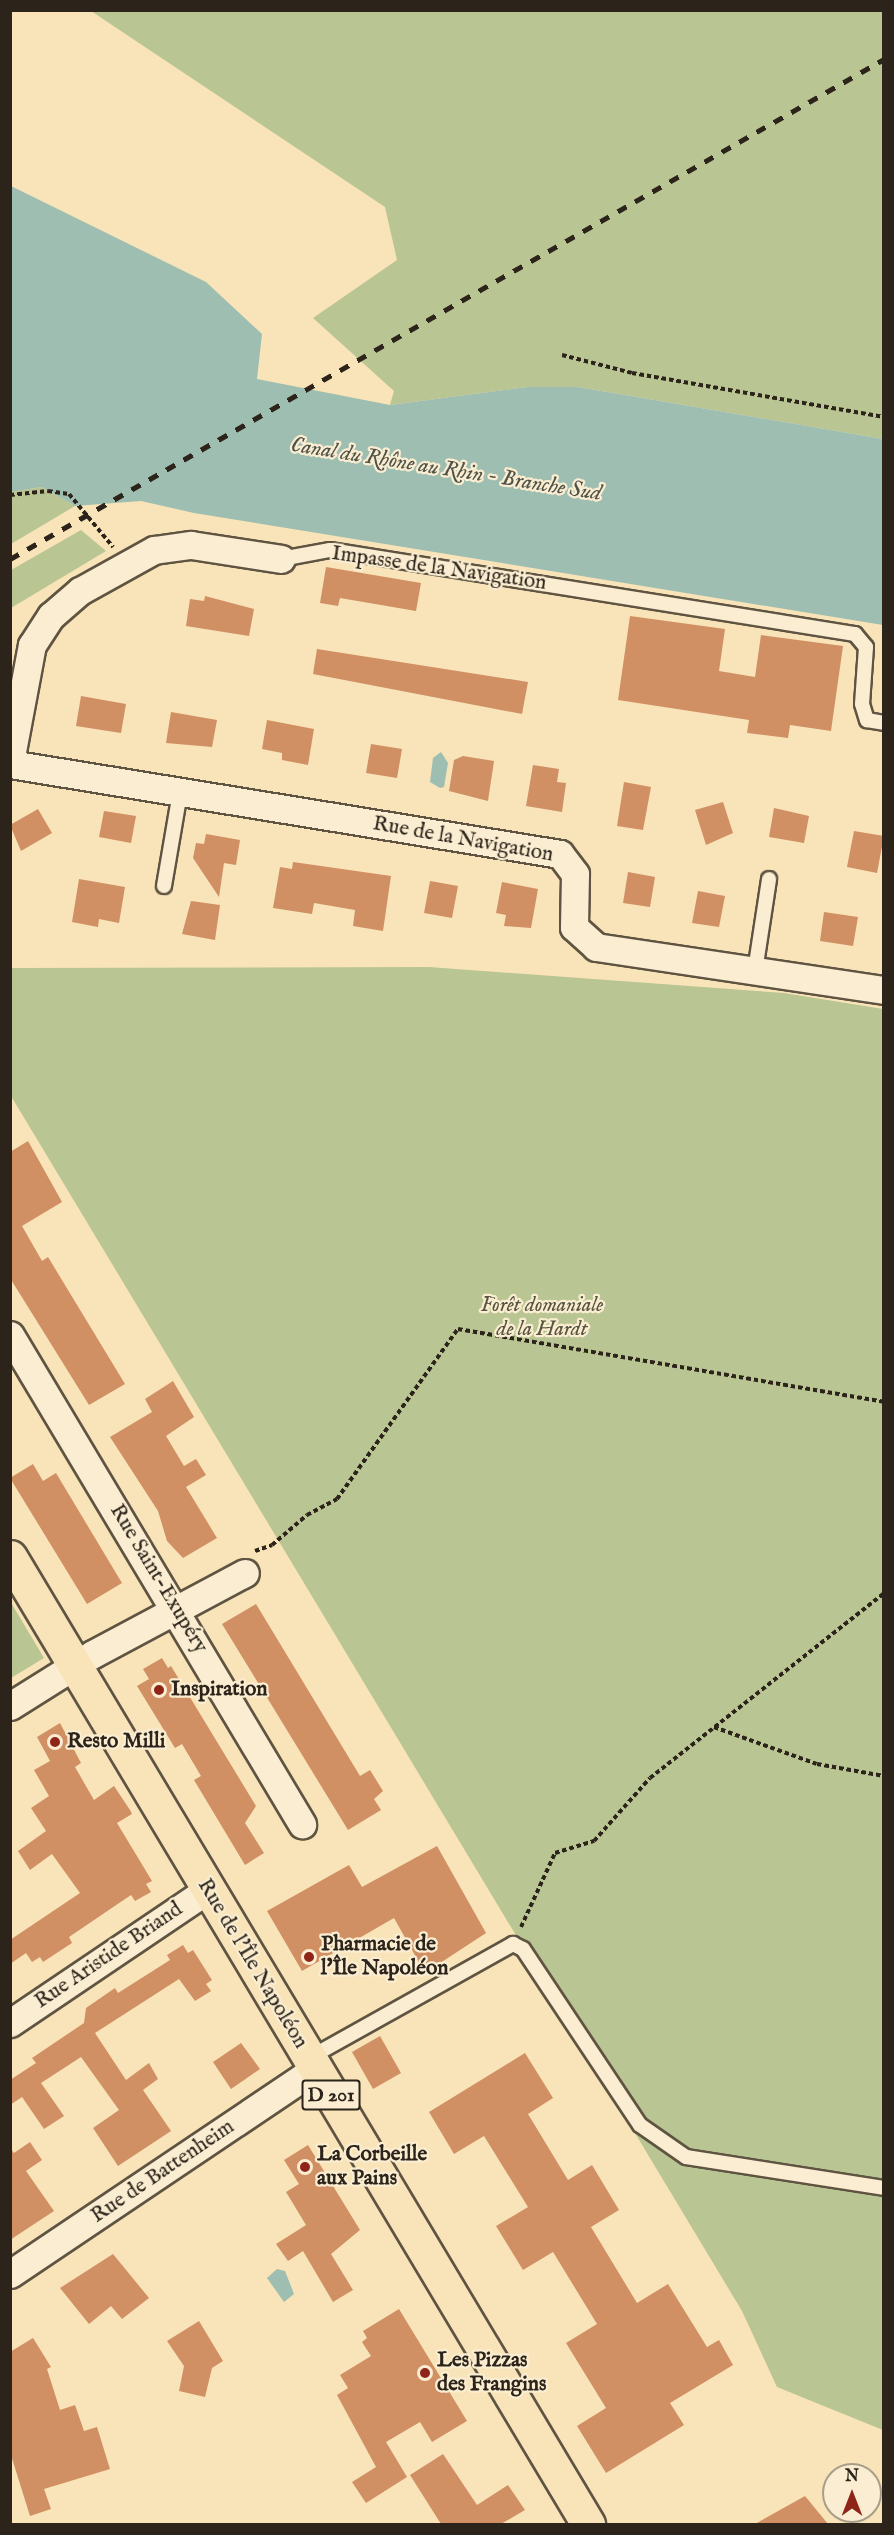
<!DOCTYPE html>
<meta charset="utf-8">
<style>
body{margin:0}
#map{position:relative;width:894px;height:2535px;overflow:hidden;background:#f8e4b8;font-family:"IM FELL English",serif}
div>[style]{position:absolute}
.green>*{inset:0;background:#b9c592}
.water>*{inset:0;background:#9dbeb1}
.building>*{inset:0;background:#d18f64}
.path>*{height:4px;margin-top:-2px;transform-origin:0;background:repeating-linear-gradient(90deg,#2c241b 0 4.5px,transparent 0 7.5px)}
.roads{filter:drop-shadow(2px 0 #5f5442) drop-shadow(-2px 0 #5f5442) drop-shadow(0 2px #5f5442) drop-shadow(0 -2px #5f5442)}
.lane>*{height:14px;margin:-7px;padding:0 7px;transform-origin:7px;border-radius:7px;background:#faedd1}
.street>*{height:27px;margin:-13.5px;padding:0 13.5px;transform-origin:13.5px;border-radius:13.5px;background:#faedd1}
.primary>*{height:33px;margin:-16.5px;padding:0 16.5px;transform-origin:16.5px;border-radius:16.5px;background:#f8e4b8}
.rail>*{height:4.5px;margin-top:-2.25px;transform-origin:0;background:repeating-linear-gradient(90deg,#2c241b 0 10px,transparent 0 20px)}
.dots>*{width:16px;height:16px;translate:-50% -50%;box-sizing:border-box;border:3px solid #faedd1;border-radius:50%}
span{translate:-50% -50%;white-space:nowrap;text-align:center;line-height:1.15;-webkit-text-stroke:4.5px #faedd1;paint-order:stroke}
.shield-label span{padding:2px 4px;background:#faedd1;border:2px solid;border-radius:4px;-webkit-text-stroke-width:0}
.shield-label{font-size:20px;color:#2c241b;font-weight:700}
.street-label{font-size:21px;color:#2c241b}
.park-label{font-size:21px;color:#56543f;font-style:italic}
.poi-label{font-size:21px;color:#2c241b;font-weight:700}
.left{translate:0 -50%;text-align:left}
.water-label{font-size:22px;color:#4e5248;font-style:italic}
.frame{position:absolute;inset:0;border:12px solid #2c241b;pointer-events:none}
.north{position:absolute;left:822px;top:2463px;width:60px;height:60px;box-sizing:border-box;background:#faedd1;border:2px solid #a89d88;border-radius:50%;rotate:0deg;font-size:16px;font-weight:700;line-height:24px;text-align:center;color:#2c241b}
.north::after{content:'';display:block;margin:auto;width:21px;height:27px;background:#8f2418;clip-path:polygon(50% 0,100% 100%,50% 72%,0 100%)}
</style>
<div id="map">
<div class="green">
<div style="clip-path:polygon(91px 11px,883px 11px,883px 439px,578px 387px,527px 387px,390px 405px,394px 391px,313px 318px,397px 260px,385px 207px)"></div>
<div style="clip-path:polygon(42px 487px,75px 506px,11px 544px,11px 492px)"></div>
<div style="clip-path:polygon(81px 530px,106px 551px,11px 608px,11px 570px)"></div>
<div style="clip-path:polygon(429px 967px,784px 993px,883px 1009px,883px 2430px,777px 2387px,742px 2311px,11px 1096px,11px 968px)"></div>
<div style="clip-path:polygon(10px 1601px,44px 1658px,11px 1678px,10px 1678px)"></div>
</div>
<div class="water">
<div style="clip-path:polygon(11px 186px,206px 282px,262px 334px,257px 379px,390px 405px,527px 387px,578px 387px,883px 439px,883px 625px,194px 513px,141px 501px,75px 506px,42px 487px,11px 492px)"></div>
<div style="clip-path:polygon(441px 752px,448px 763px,444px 787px,440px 788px,430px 782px,433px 758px)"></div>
<div style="clip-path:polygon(277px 2269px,285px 2271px,294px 2294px,284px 2302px,267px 2278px)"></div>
</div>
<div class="building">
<div style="clip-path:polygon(326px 567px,421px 583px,416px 611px,340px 598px,338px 606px,320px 603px)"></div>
<div style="clip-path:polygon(205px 596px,254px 609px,249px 636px,186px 626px,190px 599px,204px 601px)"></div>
<div style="clip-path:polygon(630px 616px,725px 629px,719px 671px,755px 677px,761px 635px,843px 646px,831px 731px,790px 725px,788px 738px,747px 733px,749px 720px,618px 700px)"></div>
<div style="clip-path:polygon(317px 649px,528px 682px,522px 714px,313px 674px)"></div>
<div style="clip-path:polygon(81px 696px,126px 704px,121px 733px,76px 726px)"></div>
<div style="clip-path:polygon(171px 712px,217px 720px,212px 747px,166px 743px)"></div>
<div style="clip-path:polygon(267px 720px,314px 729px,308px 765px,282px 760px,282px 753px,262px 749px)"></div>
<div style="clip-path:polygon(371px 744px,402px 749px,397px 778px,366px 773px)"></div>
<div style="clip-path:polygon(463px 756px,494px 761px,488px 801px,449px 791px,454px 760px)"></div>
<div style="clip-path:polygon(533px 765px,559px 769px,557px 782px,566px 783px,562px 812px,526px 806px)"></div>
<div style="clip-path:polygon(624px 782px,651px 787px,643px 830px,617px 826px)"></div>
<div style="clip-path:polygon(723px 802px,733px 833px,706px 845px,695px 810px)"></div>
<div style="clip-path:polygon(774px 808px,809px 816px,804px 843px,769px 837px)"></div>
<div style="clip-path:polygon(38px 809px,52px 833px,21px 851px,10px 825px)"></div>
<div style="clip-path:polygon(104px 811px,136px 816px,131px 843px,99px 837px)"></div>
<div style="clip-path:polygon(854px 831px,884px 836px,877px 873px,847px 867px)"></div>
<div style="clip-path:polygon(206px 834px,240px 840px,236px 865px,224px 863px,219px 897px,193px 858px,196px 843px,204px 844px)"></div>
<div style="clip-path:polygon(293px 862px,391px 876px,383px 931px,353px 926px,355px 910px,314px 903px,312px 914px,273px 908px,280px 867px,292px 869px)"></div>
<div style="clip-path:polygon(628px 872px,655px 877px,650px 907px,623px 903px)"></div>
<div style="clip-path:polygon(79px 879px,125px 887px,119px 923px,99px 919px,98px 927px,72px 922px)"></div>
<div style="clip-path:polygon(430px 881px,458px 886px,452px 918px,424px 913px)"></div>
<div style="clip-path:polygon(502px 882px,538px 889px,531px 928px,504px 926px,506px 915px,496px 913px)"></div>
<div style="clip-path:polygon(698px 891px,725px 896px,719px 927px,692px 923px)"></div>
<div style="clip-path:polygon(191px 901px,220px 905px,215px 940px,182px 934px)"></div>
<div style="clip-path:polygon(824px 912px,858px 917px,853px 946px,820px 941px)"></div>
<div style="clip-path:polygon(28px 1141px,62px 1202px,22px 1226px,42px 1261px,48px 1257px,125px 1384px,89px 1405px,10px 1278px,10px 1152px)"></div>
<div style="clip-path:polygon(173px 1381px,194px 1417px,166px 1436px,184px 1466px,196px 1459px,206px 1475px,186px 1487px,217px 1538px,183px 1558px,167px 1541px,158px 1511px,110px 1437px,152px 1412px,145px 1399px)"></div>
<div style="clip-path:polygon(33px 1464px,43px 1481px,56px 1473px,122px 1583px,87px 1604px,10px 1478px)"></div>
<div style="clip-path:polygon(256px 1604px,360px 1776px,370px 1770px,383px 1791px,374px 1799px,381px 1810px,348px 1830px,222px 1624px)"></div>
<div style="clip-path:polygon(162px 1658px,168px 1668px,171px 1666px,256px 1806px,245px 1823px,264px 1853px,245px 1865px,194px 1780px,201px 1776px,182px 1744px,175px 1748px,137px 1686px,149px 1679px,143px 1669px)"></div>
<div style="clip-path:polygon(60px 1723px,81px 1763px,75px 1767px,94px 1800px,114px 1786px,130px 1810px,132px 1814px,117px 1823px,152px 1881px,146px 1884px,151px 1892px,135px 1901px,131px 1895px,69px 1937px,72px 1943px,43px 1962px,40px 1957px,32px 1962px,26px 1953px,10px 1964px,10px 1940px,80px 1893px,52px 1854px,30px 1870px,18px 1851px,46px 1831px,31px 1808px,49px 1796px,34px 1770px,50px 1761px,37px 1737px)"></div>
<div style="clip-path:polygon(437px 1846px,486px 1933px,425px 1973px,394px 1918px,302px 1971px,267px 1911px,349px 1865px,362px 1887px)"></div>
<div style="clip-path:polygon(183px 1945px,188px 1953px,193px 1950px,212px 1980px,206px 1984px,211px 1991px,195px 2001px,179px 1979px,95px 2033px,126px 2080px,149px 2063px,158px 2079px,143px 2090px,171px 2131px,118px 2166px,93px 2128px,119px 2110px,81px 2057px,41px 2083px,64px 2116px,44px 2129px,22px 2097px,10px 2105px,10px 2080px,36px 2063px,32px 2058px,84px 2023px,86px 2008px,115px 1988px,118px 1993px,170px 1960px,167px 1955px)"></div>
<div style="clip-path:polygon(380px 2036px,401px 2073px,373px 2089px,352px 2052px)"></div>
<div style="clip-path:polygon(241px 2043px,260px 2069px,231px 2089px,213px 2062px)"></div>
<div style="clip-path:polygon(525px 2053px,553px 2098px,528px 2114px,568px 2180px,592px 2165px,619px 2210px,591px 2227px,637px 2303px,668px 2284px,707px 2347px,719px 2340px,733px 2365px,670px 2403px,684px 2425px,606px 2473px,577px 2426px,606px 2408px,566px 2343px,597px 2324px,553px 2252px,523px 2270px,496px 2226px,528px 2207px,484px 2136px,454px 2154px,429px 2112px)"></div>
<div style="clip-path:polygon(30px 2142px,42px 2160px,26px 2171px,54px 2211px,10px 2240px,10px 2148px,14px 2153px)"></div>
<div style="clip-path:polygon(308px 2145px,360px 2230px,331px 2254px,353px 2290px,333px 2302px,303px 2251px,288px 2261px,276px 2244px,306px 2225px,286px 2192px,299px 2184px,284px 2160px)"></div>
<div style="clip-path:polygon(113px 2254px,149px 2298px,122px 2319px,111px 2306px,89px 2324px,60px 2288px)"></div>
<div style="clip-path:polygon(399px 2309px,467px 2421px,432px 2442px,420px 2422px,386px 2442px,407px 2477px,366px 2503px,352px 2482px,376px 2467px,337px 2395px,348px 2388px,340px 2375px,371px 2356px,362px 2342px,367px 2338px,363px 2331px)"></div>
<div style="clip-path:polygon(199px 2321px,223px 2361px,212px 2368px,205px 2397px,179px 2391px,184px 2366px,167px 2341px)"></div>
<div style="clip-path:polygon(33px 2338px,51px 2367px,47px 2369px,60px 2410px,75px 2405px,84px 2431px,97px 2427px,110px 2469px,44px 2489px,51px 2509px,30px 2516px,10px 2452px,10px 2352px)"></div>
<div style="clip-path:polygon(443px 2454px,477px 2505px,508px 2485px,525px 2510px,501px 2524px,441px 2524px,410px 2475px)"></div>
<div style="clip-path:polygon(805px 2496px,828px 2524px,755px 2524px)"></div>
</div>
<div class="path">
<div style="left:562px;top:355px;width:72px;rotate:14.4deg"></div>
<div style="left:632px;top:373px;width:256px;rotate:9.9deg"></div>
<div style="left:10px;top:495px;width:38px;rotate:-6deg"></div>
<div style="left:48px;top:491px;width:21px;rotate:8deg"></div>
<div style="left:69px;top:494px;width:69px;rotate:50.3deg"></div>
<div style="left:255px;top:1551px;width:18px;rotate:-19deg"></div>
<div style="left:272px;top:1545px;width:46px;rotate:-40.6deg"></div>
<div style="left:307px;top:1515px;width:34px;rotate:-28deg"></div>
<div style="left:337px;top:1499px;width:209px;rotate:-54.6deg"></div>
<div style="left:458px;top:1329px;width:432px;rotate:9.7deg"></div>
<div style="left:714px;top:1727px;width:109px;rotate:19.8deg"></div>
<div style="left:817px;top:1764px;width:68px;rotate:10.2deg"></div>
<div style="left:521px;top:1927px;width:81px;rotate:-65.3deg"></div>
<div style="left:555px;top:1853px;width:41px;rotate:-17.1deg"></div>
<div style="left:594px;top:1841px;width:84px;rotate:-48.4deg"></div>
<div style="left:650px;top:1778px;width:298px;rotate:-38.3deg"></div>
</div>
<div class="roads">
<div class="lane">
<div style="left:281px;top:559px;width:50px;rotate:-10.4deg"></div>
<div style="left:330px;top:550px;width:532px;rotate:9.09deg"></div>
<div style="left:855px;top:634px;width:17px;rotate:50deg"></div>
<div style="left:866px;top:647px;width:57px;rotate:94deg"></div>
<div style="left:862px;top:704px;width:17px;rotate:73deg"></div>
<div style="left:867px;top:720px;width:17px;rotate:10deg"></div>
<div style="left:164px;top:886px;width:95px;rotate:-80.3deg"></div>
<div style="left:755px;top:971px;width:93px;rotate:-81.3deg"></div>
<div style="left:309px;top:2058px;width:234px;rotate:-29.2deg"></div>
<div style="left:513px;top:1944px;width:11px;rotate:27deg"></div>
<div style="left:523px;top:1949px;width:211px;rotate:56.4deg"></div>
<div style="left:640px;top:2125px;width:56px;rotate:34.8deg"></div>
<div style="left:686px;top:2157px;width:200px;rotate:8.9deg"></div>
</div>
<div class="street">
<div style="left:10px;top:762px;width:119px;rotate:-79.4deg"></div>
<div style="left:32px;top:645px;width:35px;rotate:-57deg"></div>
<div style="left:51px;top:616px;width:38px;rotate:-41deg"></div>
<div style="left:80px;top:591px;width:85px;rotate:-29deg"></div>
<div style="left:154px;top:550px;width:37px;rotate:-8deg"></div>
<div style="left:191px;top:545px;width:91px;rotate:8.8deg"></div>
<div style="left:10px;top:764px;width:557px;rotate:9.29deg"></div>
<div style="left:560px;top:854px;width:25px;rotate:53deg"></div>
<div style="left:575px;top:874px;width:53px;rotate:91.1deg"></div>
<div style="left:574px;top:927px;width:30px;rotate:42deg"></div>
<div style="left:596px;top:947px;width:291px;rotate:8.5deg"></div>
<div style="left:10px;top:1335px;width:570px;rotate:59.16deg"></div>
<div style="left:10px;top:1706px;width:98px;rotate:-32.1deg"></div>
<div style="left:93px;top:1654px;width:172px;rotate:-28.1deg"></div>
<div style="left:10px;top:2023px;width:238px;rotate:-34deg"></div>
<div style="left:10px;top:2274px;width:367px;rotate:-33.9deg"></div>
</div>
<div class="primary">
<div style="left:10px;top:1557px;width:1127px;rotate:59.13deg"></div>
</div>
</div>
<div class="rail">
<div style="left:10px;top:559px;width:1007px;rotate:-29.77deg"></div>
</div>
<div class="dots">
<div style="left:159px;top:1690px;background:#8f2418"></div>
<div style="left:55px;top:1742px;background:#8f2418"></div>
<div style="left:309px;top:1957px;background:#8f2418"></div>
<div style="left:305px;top:2167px;background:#8f2418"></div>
<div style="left:425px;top:2373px;background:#8f2418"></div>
</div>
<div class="shield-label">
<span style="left:331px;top:2095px">D 201</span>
</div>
<div class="street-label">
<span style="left:439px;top:569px;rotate:8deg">Impasse de la Navigation</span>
<span style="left:463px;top:840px;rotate:10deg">Rue de la Navigation</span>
<span style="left:158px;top:1579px;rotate:59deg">Rue Saint-Exupéry</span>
<span style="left:109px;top:1956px;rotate:-34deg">Rue Aristide Briand</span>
<span style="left:252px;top:1964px;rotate:59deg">Rue de l'Île Napoléon</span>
<span style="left:163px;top:2172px;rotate:-34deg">Rue de Battenheim</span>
</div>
<div class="park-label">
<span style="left:542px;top:1318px">Forêt domaniale<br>de la Hardt</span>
</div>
<div class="poi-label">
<span class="left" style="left:171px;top:1690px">Inspiration</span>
<span class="left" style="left:67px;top:1742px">Resto Milli</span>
<span class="left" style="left:321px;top:1957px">Pharmacie de<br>l'Île Napoléon</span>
<span class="left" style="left:317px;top:2167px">La Corbeille<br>aux Pains</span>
<span class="left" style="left:437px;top:2373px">Les Pizzas<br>des Frangins</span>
</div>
<div class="water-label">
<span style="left:446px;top:470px;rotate:9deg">Canal du Rhône au Rhin - Branche Sud</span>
</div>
<div class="frame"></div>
<div class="north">N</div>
</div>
